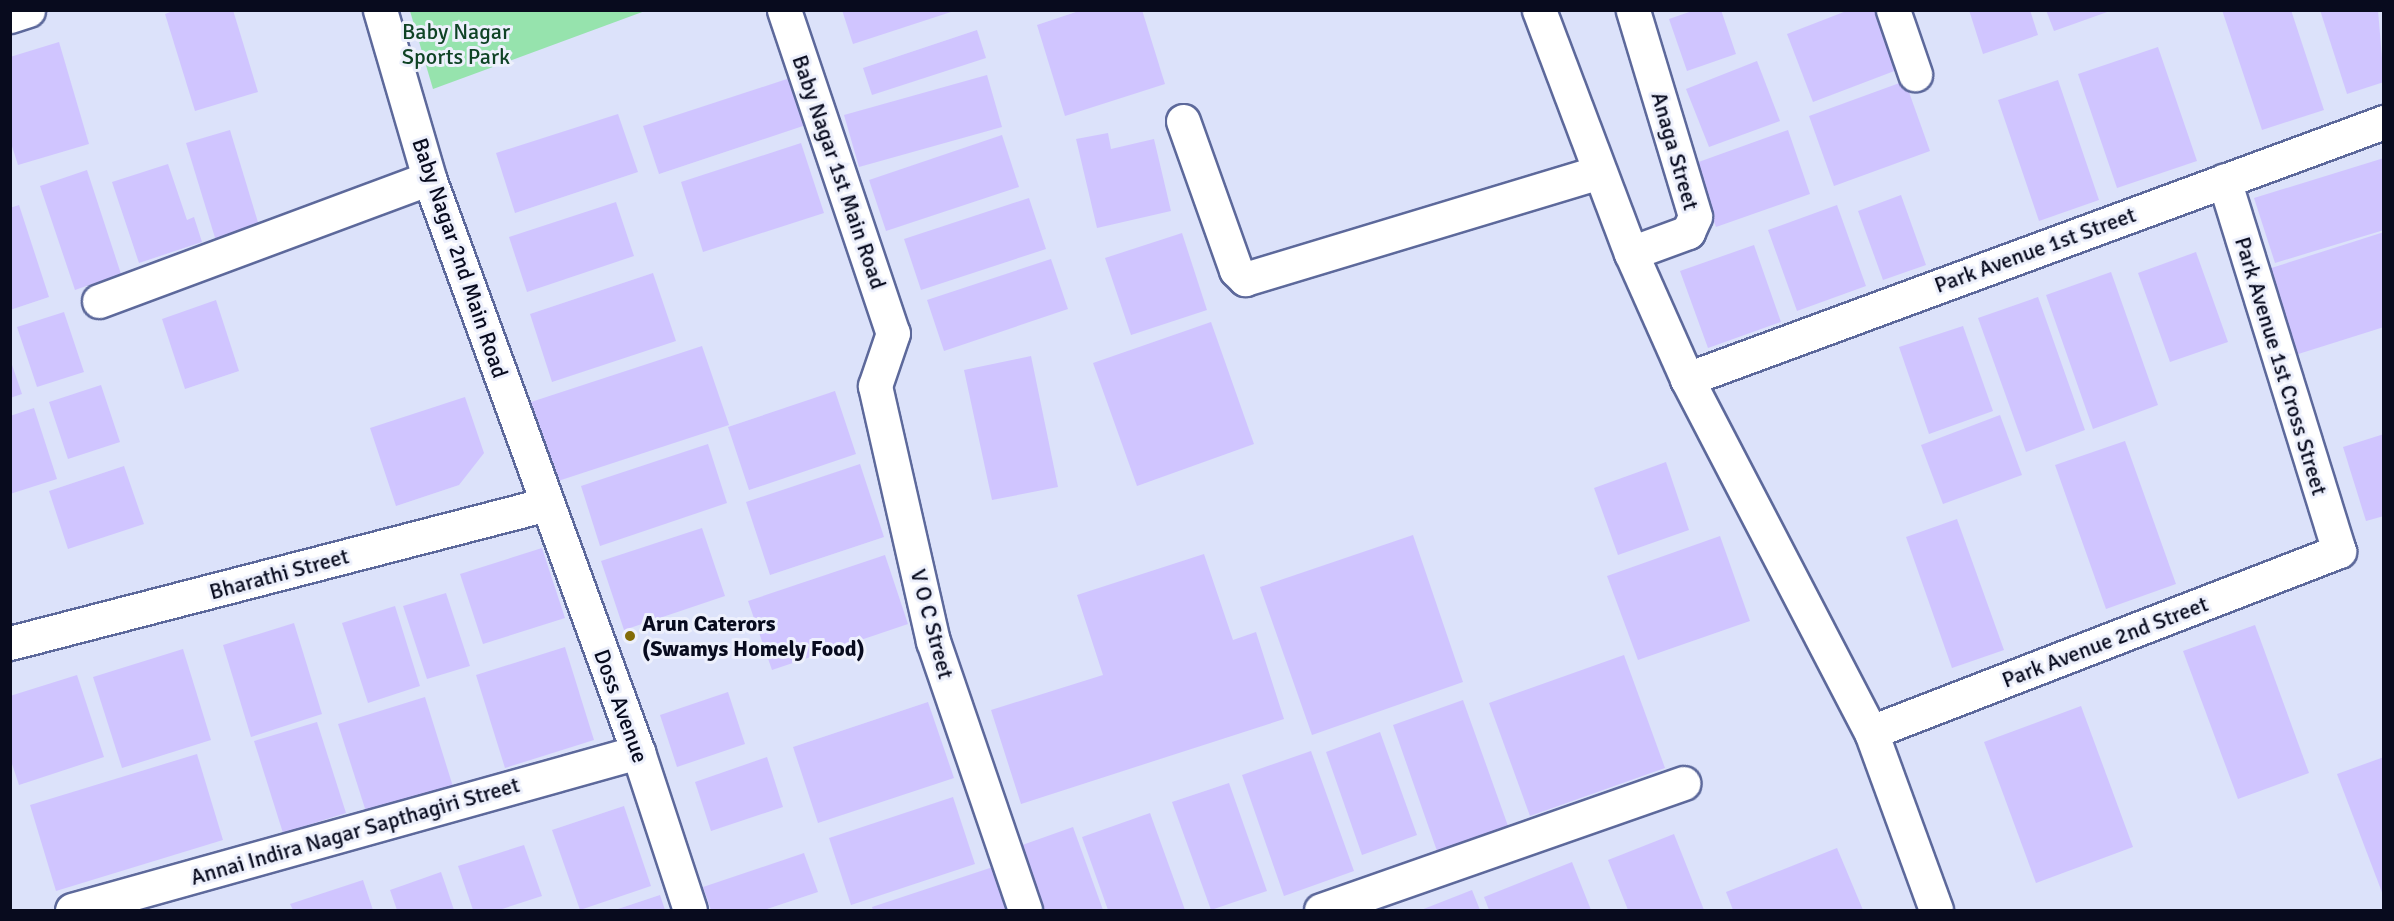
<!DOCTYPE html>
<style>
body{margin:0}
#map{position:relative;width:2394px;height:921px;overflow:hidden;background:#dce2fa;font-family:Signika,sans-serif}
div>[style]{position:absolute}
.green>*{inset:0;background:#96e3ad}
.building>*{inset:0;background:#d0c5ff}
.roads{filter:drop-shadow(2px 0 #5d699b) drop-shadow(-2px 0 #5d699b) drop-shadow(0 2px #5d699b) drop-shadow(0 -2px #5d699b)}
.street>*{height:33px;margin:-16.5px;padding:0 16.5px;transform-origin:16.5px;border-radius:16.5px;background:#fff}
.dots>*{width:16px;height:16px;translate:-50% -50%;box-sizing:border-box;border:3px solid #edf0fc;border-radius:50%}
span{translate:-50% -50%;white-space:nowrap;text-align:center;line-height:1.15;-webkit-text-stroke:6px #edf0fc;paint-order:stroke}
.park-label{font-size:22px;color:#0f4325}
.street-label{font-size:22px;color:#080b1e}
.poi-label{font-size:22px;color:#080b1e;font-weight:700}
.left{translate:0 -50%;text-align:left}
.frame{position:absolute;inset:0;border:12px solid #080b1e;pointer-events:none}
</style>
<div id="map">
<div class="green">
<div style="clip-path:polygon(410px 11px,410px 10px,645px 11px,433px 89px)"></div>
</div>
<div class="building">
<div style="clip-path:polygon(176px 10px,233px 10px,258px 92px,195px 111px,165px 14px)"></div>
<div style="clip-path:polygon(842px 10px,953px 10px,954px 11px,853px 44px)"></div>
<div style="clip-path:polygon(1082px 10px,1142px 10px,1165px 84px,1065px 116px,1037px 25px)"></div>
<div style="clip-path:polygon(1695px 10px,1721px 10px,1736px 54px,1687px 71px,1669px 19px)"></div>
<div style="clip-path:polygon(1849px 10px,1874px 10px,1897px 70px,1813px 102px,1787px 34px)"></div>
<div style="clip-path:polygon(1969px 10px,2030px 10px,2038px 35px,1983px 54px)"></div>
<div style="clip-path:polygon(2046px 10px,2110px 10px,2110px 11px,2054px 31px)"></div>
<div style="clip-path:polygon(2222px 10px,2291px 10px,2324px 110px,2262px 130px)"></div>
<div style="clip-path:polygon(2320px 10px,2378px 10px,2384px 82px,2347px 94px)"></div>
<div style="clip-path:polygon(977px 30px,986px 58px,872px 95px,863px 68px)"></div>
<div style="clip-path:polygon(59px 42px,89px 144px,18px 165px,10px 140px,10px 57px)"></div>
<div style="clip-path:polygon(2158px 47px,2197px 161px,2117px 188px,2078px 74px)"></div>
<div style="clip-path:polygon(1757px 61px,1780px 121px,1709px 147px,1686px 89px)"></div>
<div style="clip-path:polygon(987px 75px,1002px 127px,859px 167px,844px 115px)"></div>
<div style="clip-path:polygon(790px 78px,806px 125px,659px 174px,643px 126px)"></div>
<div style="clip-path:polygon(2058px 80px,2099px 200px,2039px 221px,1998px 100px)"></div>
<div style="clip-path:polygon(1905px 81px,1930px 151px,1834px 186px,1809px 116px)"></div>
<div style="clip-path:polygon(618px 114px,638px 172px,515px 213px,496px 153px)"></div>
<div style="clip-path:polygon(230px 130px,260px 229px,216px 241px,186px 143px)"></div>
<div style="clip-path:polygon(1788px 130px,1810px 194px,1716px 227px,1693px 164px)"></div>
<div style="clip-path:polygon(1108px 133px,1111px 149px,1154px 139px,1171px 211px,1097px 228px,1076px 139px)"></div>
<div style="clip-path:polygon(1002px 135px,1019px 187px,886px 231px,869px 180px)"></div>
<div style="clip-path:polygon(801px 143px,824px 213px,703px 252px,681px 182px)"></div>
<div style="clip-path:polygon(2384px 158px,2384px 230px,2275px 263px,2254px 198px)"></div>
<div style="clip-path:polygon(168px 164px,187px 220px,194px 217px,202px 242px,139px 263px,112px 182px)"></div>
<div style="clip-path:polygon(87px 170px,121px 274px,75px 290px,40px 186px)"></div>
<div style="clip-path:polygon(1901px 195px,1926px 265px,1883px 280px,1858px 211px)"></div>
<div style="clip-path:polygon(1029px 198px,1046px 249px,921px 290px,904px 239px)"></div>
<div style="clip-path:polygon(616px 202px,634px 256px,527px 292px,509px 237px)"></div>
<div style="clip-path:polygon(19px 205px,49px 297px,10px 310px,10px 208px)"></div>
<div style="clip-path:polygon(1837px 205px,1866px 286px,1797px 311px,1768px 230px)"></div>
<div style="clip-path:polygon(2384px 232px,2384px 327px,2292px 356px,2265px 270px)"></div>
<div style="clip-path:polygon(1182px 233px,1207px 310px,1131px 335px,1105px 258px)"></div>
<div style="clip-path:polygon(1754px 245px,1781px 322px,1708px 348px,1680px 271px)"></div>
<div style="clip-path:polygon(2196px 252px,2228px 342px,2170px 362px,2138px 273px)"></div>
<div style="clip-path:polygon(1051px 259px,1068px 309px,944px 351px,927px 300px)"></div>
<div style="clip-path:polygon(2111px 272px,2158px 405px,2093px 429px,2046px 295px)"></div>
<div style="clip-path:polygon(653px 273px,676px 341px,552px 382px,530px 314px)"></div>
<div style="clip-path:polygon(2038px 297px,2085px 430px,2026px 452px,1978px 318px)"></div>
<div style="clip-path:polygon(216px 300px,239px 371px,185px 389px,162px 319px)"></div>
<div style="clip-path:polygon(64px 312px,84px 372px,37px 387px,17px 327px)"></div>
<div style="clip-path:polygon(1211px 322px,1254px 444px,1137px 486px,1093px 363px)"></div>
<div style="clip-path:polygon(1963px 326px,1993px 411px,1929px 434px,1899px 347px)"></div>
<div style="clip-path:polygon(702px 346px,729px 425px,552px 483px,525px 404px)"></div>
<div style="clip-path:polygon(1031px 356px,1058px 487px,992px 500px,964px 370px)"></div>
<div style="clip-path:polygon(10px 359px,22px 394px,10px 398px)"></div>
<div style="clip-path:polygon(101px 385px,120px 442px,68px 459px,49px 402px)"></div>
<div style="clip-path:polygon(835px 391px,856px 454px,749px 490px,728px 427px)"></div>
<div style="clip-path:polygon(465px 397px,484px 453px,459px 485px,396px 506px,370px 428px)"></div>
<div style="clip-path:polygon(34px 408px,57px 479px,10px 494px,10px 416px)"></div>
<div style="clip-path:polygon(2000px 415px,2022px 475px,1943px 504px,1921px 445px)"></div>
<div style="clip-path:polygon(2384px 434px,2384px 516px,2366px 521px,2343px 447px)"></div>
<div style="clip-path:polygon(2125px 441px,2176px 584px,2106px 609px,2055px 465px)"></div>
<div style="clip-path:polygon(708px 444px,727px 503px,600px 546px,581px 486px)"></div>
<div style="clip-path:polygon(1666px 462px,1689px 530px,1618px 555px,1594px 488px)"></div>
<div style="clip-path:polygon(860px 464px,884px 537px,770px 575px,746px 502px)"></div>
<div style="clip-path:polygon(124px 466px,144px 524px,68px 549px,49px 491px)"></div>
<div style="clip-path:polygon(1957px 519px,2004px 650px,1952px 668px,1906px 537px)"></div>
<div style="clip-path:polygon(702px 528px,725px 596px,624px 630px,601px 561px)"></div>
<div style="clip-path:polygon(1413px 535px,1463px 682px,1312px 735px,1260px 587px)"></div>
<div style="clip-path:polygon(1720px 536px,1750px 621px,1638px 660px,1607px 576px)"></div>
<div style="clip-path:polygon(542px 548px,565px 618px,483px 644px,460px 574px)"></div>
<div style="clip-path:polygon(1204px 554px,1233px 640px,1256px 632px,1284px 719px,1021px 804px,991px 710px,1103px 675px,1077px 595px)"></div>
<div style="clip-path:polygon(885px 555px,908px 624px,772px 670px,748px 601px)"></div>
<div style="clip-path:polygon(446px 593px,470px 666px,427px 679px,403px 606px)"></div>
<div style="clip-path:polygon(395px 606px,420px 686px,368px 703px,342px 623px)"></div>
<div style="clip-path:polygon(294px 623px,322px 714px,251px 737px,223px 645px)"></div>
<div style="clip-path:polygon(2255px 625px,2309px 773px,2238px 799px,2183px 651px)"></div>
<div style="clip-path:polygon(565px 647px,594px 740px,505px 768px,476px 675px)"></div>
<div style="clip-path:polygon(183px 649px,211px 740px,122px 768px,93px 677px)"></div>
<div style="clip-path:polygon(1624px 655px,1665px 768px,1530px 816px,1489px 703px)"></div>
<div style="clip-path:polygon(77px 675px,104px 757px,19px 785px,10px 758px,10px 696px)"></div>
<div style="clip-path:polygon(728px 692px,745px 744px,677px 767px,660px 715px)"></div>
<div style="clip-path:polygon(425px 697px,455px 793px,369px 821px,338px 724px)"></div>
<div style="clip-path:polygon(1463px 700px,1508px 826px,1437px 851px,1393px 725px)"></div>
<div style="clip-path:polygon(928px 702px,954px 778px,818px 823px,793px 747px)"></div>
<div style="clip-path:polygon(2081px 706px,2133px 847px,2036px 883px,1984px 742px)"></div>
<div style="clip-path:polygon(317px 722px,346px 813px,283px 833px,254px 741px)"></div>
<div style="clip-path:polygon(1380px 732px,1417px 835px,1362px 855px,1326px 752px)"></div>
<div style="clip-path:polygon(1311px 751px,1354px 871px,1284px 896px,1242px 775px)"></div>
<div style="clip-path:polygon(197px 754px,223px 840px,56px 891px,30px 805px)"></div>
<div style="clip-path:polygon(767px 757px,783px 807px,711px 831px,695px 782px)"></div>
<div style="clip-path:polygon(2384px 757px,2384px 895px,2383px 895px,2337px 774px)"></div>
<div style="clip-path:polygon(1229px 783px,1267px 891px,1211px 910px,1172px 802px)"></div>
<div style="clip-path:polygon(953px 797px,975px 864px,851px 905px,829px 838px)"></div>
<div style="clip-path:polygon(624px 806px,651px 886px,580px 910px,552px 830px)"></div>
<div style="clip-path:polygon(1150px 813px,1185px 910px,1108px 910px,1082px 837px)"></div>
<div style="clip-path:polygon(1073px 827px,1103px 910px,1033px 910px,1011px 849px)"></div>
<div style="clip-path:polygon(1674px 834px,1704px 910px,1628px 910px,1608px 860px)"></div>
<div style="clip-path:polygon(524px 845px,542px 896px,499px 910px,473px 910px,458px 866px)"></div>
<div style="clip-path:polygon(1837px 848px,1863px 910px,1733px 910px,1726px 892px)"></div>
<div style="clip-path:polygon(804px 853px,818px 892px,764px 910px,711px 910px,703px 887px)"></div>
<div style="clip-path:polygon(1572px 862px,1591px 910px,1489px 910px,1484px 897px)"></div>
<div style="clip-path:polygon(996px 866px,1011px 910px,873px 910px,872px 907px)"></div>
<div style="clip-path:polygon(441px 872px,454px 910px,397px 910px,390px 890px)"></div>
<div style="clip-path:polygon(363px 880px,373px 910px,293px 910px,290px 904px)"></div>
<div style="clip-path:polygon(1472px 890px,1480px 910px,1421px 910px)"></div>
<div style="clip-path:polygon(660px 895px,665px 910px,615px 910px)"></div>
</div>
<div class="roads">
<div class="street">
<div style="left:380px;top:10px;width:175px;rotate:73.7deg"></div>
<div style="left:429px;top:178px;width:611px;rotate:69.99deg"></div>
<div style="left:638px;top:752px;width:166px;rotate:71.8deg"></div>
<div style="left:784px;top:10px;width:341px;rotate:71.4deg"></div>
<div style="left:893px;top:333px;width:56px;rotate:108.8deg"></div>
<div style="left:875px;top:386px;width:262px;rotate:77.2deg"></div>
<div style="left:933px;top:641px;width:284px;rotate:71.1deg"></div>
<div style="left:1539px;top:10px;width:260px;rotate:69.3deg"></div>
<div style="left:1631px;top:253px;width:138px;rotate:66deg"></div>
<div style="left:1687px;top:379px;width:398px;rotate:62.5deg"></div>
<div style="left:1871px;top:732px;width:189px;rotate:69.9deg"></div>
<div style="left:1893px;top:10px;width:68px;rotate:71deg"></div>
<div style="left:10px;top:16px;width:19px;rotate:-18deg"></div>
<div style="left:1183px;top:121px;width:158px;rotate:70.4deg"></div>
<div style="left:1236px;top:270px;width:13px;rotate:45deg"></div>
<div style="left:1245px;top:279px;width:368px;rotate:-16.8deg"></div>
<div style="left:1631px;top:253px;width:61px;rotate:-20.2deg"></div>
<div style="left:1688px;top:232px;width:17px;rotate:-66deg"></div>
<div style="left:1695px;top:216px;width:215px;rotate:-106.8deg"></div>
<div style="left:99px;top:301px;width:352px;rotate:-20.4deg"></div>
<div style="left:1687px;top:379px;width:743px;rotate:-20.24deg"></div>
<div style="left:10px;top:643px;width:555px;rotate:-14.51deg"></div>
<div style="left:1871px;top:732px;width:502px;rotate:-21.14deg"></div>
<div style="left:2339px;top:551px;width:388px;rotate:-107.2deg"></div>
<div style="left:72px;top:910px;width:588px;rotate:-15.6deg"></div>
<div style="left:1321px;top:910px;width:384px;rotate:-19.3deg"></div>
</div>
</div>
<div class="dots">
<div style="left:630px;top:636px;background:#836c07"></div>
</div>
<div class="park-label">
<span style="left:456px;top:44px">Baby Nagar<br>Sports Park</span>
</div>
<div class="street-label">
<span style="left:1675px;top:151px;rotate:74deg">Anaga Street</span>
<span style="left:839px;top:172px;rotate:71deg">Baby Nagar 1st Main Road</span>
<span style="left:2035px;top:250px;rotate:-20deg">Park Avenue 1st Street</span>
<span style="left:460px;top:258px;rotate:71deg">Baby Nagar 2nd Main Road</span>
<span style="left:2281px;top:366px;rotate:73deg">Park Avenue 1st Cross Street</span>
<span style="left:279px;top:574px;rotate:-15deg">Bharathi Street</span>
<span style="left:932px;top:624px;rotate:75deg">V O C Street</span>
<span style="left:2105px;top:642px;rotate:-21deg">Park Avenue 2nd Street</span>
<span style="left:621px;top:706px;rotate:70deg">Doss Avenue</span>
<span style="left:355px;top:831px;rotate:-16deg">Annai Indira Nagar Sapthagiri Street</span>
</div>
<div class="poi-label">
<span class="left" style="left:642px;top:636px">Arun Caterors<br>(Swamys Homely Food)</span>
</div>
<div class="frame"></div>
</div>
